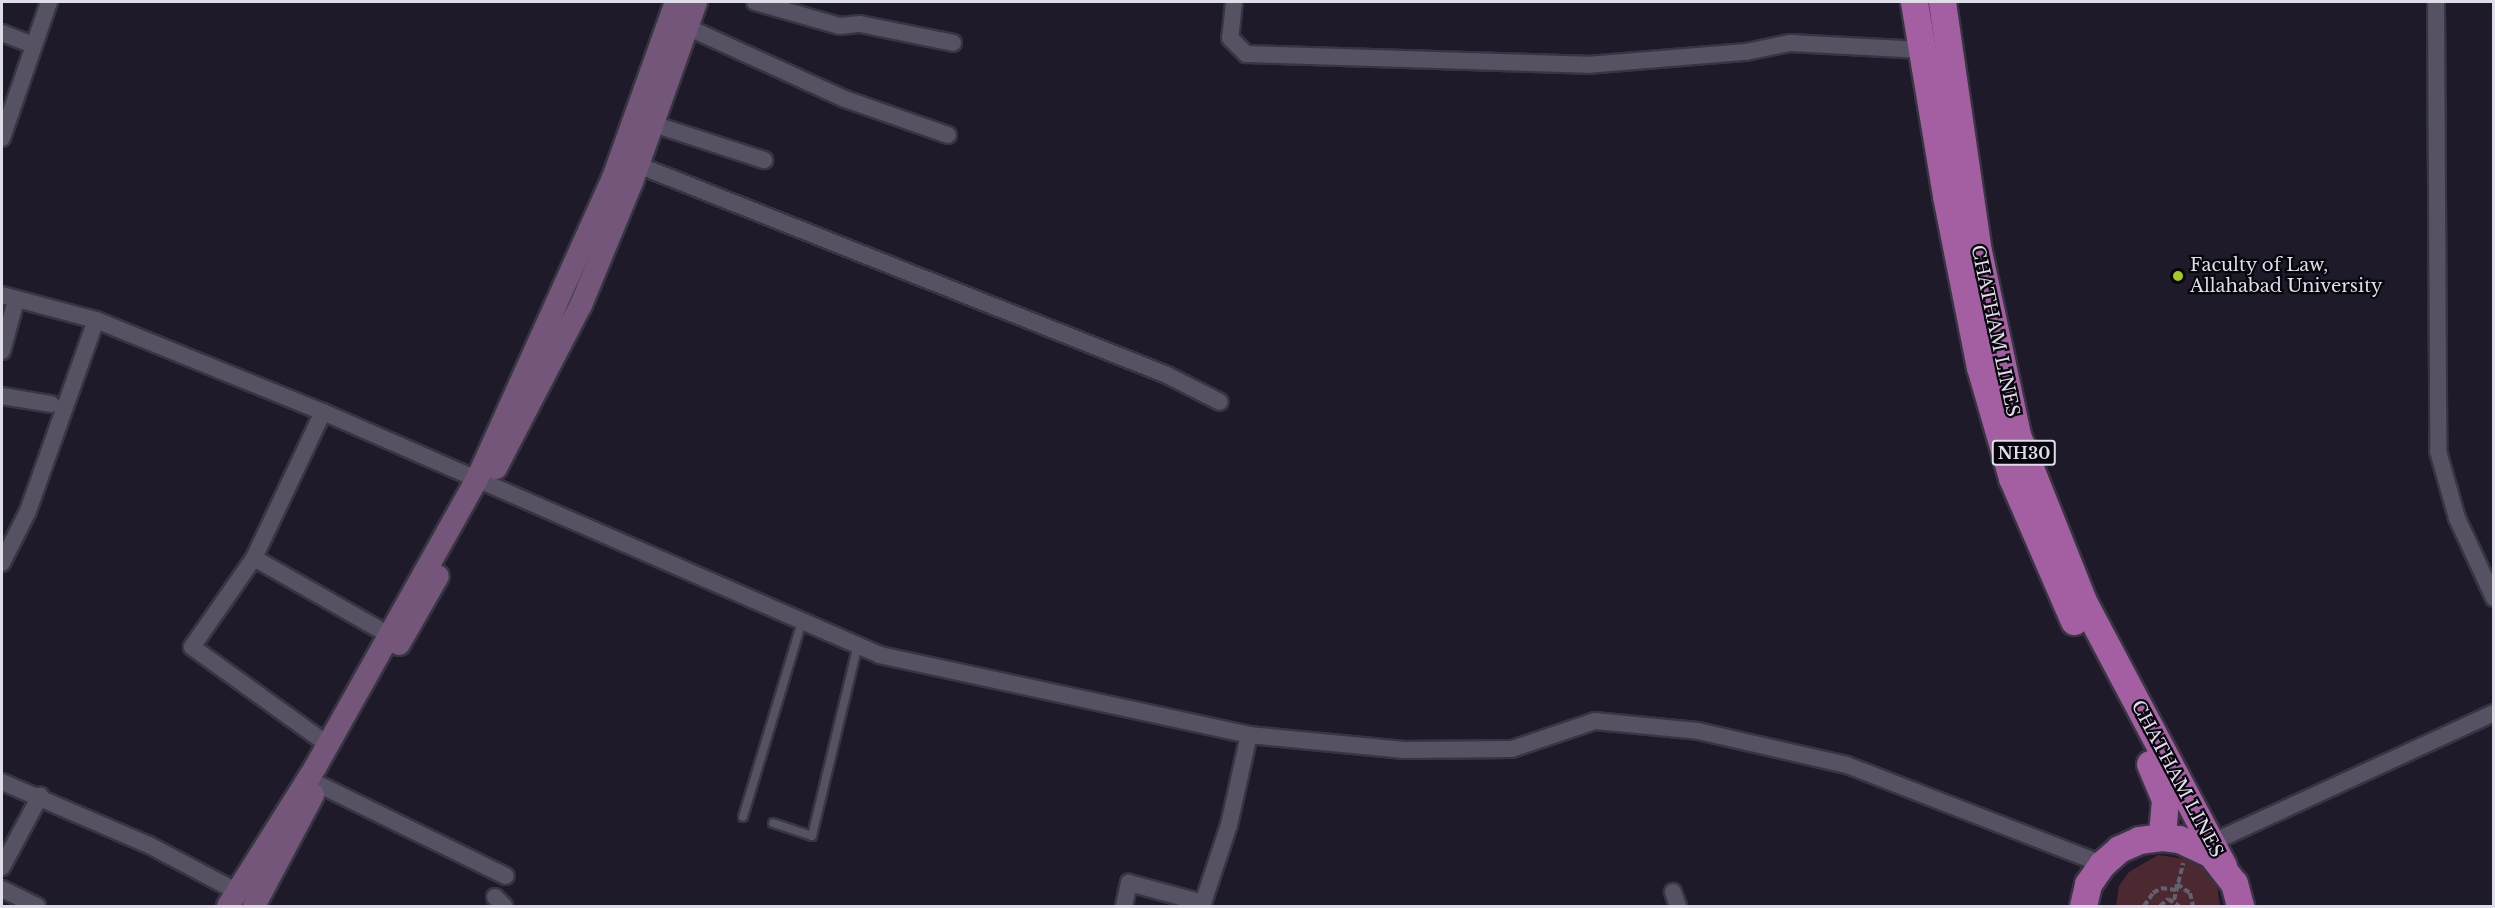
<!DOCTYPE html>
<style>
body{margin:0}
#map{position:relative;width:2495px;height:908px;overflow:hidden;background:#1e1a29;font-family:"Libre Baskerville",serif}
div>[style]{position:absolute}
.green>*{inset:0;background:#4c2831}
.path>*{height:4px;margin-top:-2px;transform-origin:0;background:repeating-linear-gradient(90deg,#64616e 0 6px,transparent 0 9px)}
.roads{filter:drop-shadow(2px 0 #373541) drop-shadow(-2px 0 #373541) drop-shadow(0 2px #373541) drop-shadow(0 -2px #373541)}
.service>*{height:8px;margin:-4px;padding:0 4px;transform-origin:4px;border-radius:4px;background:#565163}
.minor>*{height:16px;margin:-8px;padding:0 8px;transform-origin:8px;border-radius:8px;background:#565163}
.secondary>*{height:22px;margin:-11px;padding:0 11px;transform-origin:11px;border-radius:11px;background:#73567a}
.trunk>*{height:27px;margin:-13.5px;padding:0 13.5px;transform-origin:13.5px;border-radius:13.5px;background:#a45ea2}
.dots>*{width:16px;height:16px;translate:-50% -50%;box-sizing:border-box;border:3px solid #08060d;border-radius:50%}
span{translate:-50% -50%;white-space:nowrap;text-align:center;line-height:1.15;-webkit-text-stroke:4.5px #08060d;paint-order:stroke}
.shield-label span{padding:2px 4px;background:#08060d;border:2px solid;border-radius:4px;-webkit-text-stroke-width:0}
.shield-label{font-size:16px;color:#dfdde7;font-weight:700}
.poi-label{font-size:18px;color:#dfdde7}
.left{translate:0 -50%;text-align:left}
.street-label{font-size:18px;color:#dfdde7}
.frame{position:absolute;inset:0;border:3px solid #dfdde7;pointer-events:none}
</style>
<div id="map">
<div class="green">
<div style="clip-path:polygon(2158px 855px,2192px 860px,2207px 871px,2217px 886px,2220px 906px,2116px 906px,2119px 886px,2129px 872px)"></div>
</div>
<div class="path">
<div style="left:2174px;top:900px;width:38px;rotate:-76deg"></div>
<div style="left:2144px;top:906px;width:16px;rotate:-55deg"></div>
<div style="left:2153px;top:893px;width:9px;rotate:-32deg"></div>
<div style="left:2161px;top:888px;width:15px;rotate:8deg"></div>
<div style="left:2176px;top:890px;width:6px;rotate:-81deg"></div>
<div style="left:2177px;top:884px;width:16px;rotate:35deg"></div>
<div style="left:2190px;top:893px;width:13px;rotate:77deg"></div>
<div style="left:2160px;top:906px;width:11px;rotate:-41deg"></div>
<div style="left:2168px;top:899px;width:13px;rotate:32deg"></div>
</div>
<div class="roads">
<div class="service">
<div style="left:743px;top:817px;width:204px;rotate:-73.2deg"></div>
<div style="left:773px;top:823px;width:41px;rotate:18.4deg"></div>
<div style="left:812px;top:836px;width:196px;rotate:-76.5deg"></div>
</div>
<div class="minor">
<div style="left:755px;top:2px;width:88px;rotate:15.8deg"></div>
<div style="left:840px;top:26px;width:20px;rotate:-6deg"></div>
<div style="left:860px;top:24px;width:95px;rotate:11.5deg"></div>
<div style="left:1234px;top:2px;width:36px;rotate:96deg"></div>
<div style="left:1230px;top:38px;width:23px;rotate:45deg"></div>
<div style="left:1246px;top:54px;width:341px;rotate:1.8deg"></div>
<div style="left:1587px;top:65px;width:160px;rotate:-4.7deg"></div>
<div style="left:1746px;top:52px;width:45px;rotate:-11.6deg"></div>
<div style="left:1790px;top:43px;width:133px;rotate:3deg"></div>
<div style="left:2436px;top:2px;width:449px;rotate:89.7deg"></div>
<div style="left:2438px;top:451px;width:70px;rotate:74.2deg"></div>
<div style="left:2457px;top:518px;width:88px;rotate:65.2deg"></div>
<div style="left:687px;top:27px;width:174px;rotate:24.5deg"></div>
<div style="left:845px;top:99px;width:109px;rotate:19.3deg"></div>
<div style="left:2px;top:33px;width:34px;rotate:21deg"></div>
<div style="left:653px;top:124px;width:117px;rotate:18deg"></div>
<div style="left:2px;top:138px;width:144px;rotate:-70.9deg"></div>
<div style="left:638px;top:165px;width:569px;rotate:21.65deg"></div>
<div style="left:1167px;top:375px;width:59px;rotate:27deg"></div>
<div style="left:2px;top:295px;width:97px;rotate:14.9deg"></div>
<div style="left:96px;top:320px;width:245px;rotate:22.1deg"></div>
<div style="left:323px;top:412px;width:608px;rotate:23.57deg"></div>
<div style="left:880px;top:655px;width:378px;rotate:12.2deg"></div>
<div style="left:1249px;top:735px;width:156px;rotate:5.5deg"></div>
<div style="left:1404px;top:750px;width:108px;rotate:-0.5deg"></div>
<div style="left:1512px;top:749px;width:88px;rotate:-18.6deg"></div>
<div style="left:1595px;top:721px;width:103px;rotate:5.5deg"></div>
<div style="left:1698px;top:731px;width:153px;rotate:12.9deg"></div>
<div style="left:1847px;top:765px;width:274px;rotate:21.2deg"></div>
<div style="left:2px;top:351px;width:52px;rotate:-74.4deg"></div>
<div style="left:2px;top:396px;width:50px;rotate:9.3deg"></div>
<div style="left:323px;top:412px;width:161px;rotate:115.3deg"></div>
<div style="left:254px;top:558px;width:108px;rotate:124.9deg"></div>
<div style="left:192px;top:647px;width:166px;rotate:35.7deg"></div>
<div style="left:254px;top:558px;width:153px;rotate:29.7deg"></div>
<div style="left:2px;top:563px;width:58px;rotate:-63.4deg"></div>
<div style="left:28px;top:511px;width:203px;rotate:-70.4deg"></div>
<div style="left:2px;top:782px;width:160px;rotate:23.2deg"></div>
<div style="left:149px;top:845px;width:98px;rotate:27.9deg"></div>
<div style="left:318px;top:784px;width:209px;rotate:26.1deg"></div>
<div style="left:2211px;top:843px;width:311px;rotate:-24.7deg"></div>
<div style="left:2px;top:867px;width:81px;rotate:-61.8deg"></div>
<div style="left:2px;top:889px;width:39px;rotate:26deg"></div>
<div style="left:1673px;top:892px;width:15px;rotate:70deg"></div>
<div style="left:495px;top:897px;width:13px;rotate:45deg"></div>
<div style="left:1124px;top:906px;width:24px;rotate:-78deg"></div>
<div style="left:1129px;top:883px;width:77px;rotate:15.1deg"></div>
<div style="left:1203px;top:903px;width:82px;rotate:-71.6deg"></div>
<div style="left:1229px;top:825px;width:92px;rotate:-77.5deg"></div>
</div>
<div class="secondary">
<div style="left:496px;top:468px;width:184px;rotate:-62.5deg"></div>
<div style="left:581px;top:305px;width:133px;rotate:-67.5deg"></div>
<div style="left:632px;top:182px;width:191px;rotate:-70.4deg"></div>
<div style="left:399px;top:644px;width:78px;rotate:-60.2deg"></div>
<div style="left:228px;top:906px;width:165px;rotate:-57.8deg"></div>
<div style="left:316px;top:766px;width:329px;rotate:-60.7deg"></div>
<div style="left:477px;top:479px;width:330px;rotate:-65.7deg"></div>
<div style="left:613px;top:178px;width:187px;rotate:-70.3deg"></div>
<div style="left:254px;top:906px;width:126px;rotate:-62deg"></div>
</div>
<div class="trunk">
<div style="left:1914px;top:2px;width:197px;rotate:80.6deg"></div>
<div style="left:1946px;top:196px;width:174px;rotate:78.8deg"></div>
<div style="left:1980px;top:367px;width:116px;rotate:73.9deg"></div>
<div style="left:2012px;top:478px;width:156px;rotate:66.6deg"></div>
<div style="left:1942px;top:2px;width:252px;rotate:81.8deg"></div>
<div style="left:1978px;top:251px;width:188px;rotate:78deg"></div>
<div style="left:2017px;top:435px;width:181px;rotate:68.3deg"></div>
<div style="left:2084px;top:603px;width:297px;rotate:62.1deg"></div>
<div style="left:2150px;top:764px;width:39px;rotate:67deg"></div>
<div style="left:2165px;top:800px;width:37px;rotate:95deg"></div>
<div style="left:2083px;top:906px;width:23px;rotate:-77deg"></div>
<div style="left:2088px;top:884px;width:24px;rotate:-55deg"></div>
<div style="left:2102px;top:864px;width:23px;rotate:-41deg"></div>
<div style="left:2119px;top:849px;width:22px;rotate:-24deg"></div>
<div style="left:2139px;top:840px;width:23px;rotate:-7deg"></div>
<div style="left:2162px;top:837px;width:17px;rotate:7deg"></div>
<div style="left:2179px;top:839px;width:35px;rotate:25deg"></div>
<div style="left:2211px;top:854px;width:37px;rotate:52deg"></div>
<div style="left:2234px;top:883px;width:24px;rotate:75deg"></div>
</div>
</div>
<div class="dots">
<div style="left:2178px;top:276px;background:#a6c821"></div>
</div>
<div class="shield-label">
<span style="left:2024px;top:453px">NH30</span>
</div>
<div class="poi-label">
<span class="left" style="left:2190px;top:276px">Faculty of Law,<br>Allahabad University</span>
</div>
<div class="street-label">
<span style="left:1995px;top:331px;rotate:78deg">CHATHAM LINES</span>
<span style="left:2177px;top:779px;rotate:62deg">CHATHAM LINES</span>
</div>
<div class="frame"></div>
</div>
